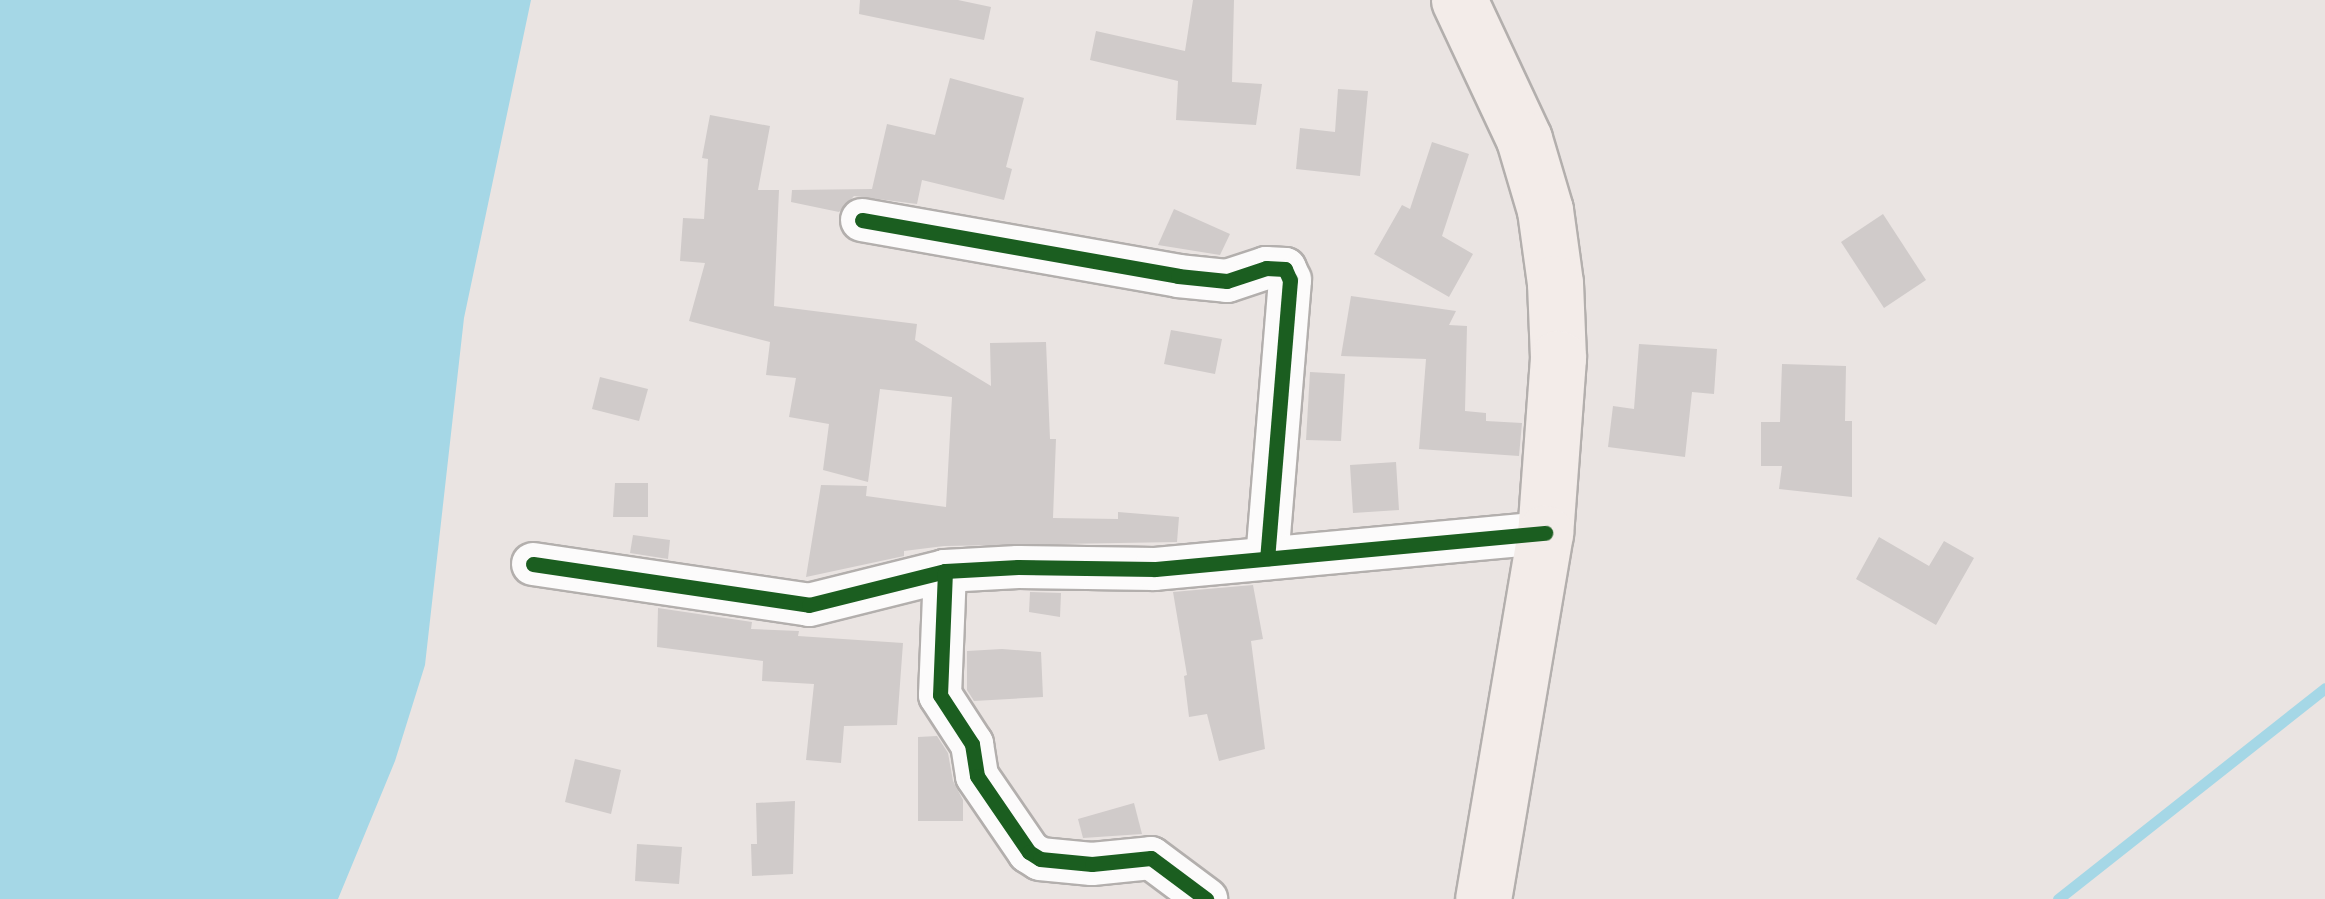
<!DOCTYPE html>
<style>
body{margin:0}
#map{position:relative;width:2325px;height:899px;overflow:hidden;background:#eae4e2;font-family:"Asap Condensed",sans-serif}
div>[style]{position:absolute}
.water>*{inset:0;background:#a5d7e6}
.stream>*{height:11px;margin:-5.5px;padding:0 5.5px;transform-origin:5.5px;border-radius:5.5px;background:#a5d7e6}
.building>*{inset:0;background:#d0cbca}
.roads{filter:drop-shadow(2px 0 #b3afad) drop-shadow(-2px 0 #b3afad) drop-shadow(0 2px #b3afad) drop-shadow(0 -2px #b3afad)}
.street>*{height:42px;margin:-21px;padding:0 21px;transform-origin:21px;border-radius:21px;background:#fcfbfb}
.highway>*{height:55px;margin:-27.5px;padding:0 27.5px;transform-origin:27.5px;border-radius:27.5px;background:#f3ece9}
.cycleway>*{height:15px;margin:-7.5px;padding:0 7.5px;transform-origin:7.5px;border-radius:7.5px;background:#1b5e20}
span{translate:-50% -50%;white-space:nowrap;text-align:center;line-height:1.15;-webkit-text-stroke:10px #fbf0ec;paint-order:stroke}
</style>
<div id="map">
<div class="water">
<div style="clip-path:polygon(0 0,531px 0,464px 318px,425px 665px,395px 761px,338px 899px,0 899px)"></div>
</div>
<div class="stream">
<div style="left:2058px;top:899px;width:340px;rotate:-38.3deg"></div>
</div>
<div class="building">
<div style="clip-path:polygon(860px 0,958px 0,991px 7px,984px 40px,859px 14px)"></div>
<div style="clip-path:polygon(1193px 0,1234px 0,1232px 82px,1262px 84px,1256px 125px,1176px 120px,1178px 81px,1090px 60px,1096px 31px,1185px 51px)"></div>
<div style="clip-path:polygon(950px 78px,1024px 98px,1006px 167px,1012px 169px,1004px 200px,922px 180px,917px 204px,854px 196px,839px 212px,791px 202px,792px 190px,872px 189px,887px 124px,935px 135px)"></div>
<div style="clip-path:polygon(1338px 89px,1368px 91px,1360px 176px,1296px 169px,1300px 128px,1335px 132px)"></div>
<div style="clip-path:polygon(710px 115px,770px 126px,758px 190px,779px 190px,774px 306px,917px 324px,915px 340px,991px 386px,990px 343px,1046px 342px,1050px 439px,1056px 439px,1053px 518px,1118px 519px,1118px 512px,1179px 517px,1177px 542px,944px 546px,904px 551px,904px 556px,806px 577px,821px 485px,867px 486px,866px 496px,946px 507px,952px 397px,880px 389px,868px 482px,823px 470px,829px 424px,789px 417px,796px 378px,766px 375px,770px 342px,689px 321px,705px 263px,680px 261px,683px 218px,704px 219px,708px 159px,702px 158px)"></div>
<div style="clip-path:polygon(1432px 142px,1469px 154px,1442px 236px,1473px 254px,1449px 297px,1374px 254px,1402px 205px,1410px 209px)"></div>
<div style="clip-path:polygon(1174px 209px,1230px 234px,1220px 255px,1158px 245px)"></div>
<div style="clip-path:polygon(1883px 214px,1926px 280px,1884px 308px,1841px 242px)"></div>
<div style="clip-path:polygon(1351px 296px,1456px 311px,1449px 325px,1467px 326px,1465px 411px,1486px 413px,1486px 421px,1522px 423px,1519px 456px,1419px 449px,1426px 359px,1341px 356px)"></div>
<div style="clip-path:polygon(1171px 330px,1222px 339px,1215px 374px,1164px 364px)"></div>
<div style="clip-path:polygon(1639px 344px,1717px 349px,1714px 394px,1692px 392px,1685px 457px,1608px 447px,1613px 406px,1634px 409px)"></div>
<div style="clip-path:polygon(1782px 364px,1846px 366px,1845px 421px,1852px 421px,1852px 497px,1779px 489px,1782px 466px,1761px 466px,1761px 422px,1780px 422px)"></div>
<div style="clip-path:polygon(1310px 372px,1345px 374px,1341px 441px,1306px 440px)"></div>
<div style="clip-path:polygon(600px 377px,648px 389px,639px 421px,592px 409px)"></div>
<div style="clip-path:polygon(1396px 462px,1399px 510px,1353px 513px,1350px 465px)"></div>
<div style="clip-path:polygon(615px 483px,648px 483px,648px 517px,613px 517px)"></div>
<div style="clip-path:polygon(633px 535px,670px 540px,668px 559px,630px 553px)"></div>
<div style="clip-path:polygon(1879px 537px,1929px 566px,1944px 541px,1974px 558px,1936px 625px,1856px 579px)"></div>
<div style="clip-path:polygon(1253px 585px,1263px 639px,1251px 641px,1265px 749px,1219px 761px,1207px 714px,1189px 717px,1184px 676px,1187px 675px,1173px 592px)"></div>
<div style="clip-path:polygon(1030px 592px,1061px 593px,1060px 617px,1029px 612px)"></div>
<div style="clip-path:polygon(658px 608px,752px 622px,751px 629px,799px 631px,798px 636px,903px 643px,897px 725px,844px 726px,841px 763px,806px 760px,814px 684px,762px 681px,763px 661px,657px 647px)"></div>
<div style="clip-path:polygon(1002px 649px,1041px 652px,1043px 697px,974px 701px,967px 690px,967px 651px)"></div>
<div style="clip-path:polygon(937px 736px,948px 753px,953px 781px,963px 800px,963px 821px,918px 821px,918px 737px)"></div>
<div style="clip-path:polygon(575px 759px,621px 770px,611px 814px,565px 802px)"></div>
<div style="clip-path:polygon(795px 801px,793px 874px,752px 876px,751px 844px,757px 844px,756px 803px)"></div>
<div style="clip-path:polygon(1134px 803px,1142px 834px,1083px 838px,1078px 819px)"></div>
<div style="clip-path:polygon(637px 844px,682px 847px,679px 884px,635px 881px)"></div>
</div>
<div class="roads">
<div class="street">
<div style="left:862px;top:220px;width:321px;rotate:10deg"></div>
<div style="left:1178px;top:276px;width:49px;rotate:5.8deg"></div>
<div style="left:1227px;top:281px;width:41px;rotate:-18.4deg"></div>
<div style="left:1266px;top:268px;width:19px;rotate:3deg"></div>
<div style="left:1285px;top:269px;width:12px;rotate:66deg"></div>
<div style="left:1290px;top:280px;width:279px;rotate:94.7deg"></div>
<div style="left:533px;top:564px;width:279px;rotate:8.4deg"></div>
<div style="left:809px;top:605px;width:140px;rotate:-14deg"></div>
<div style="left:945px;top:571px;width:73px;rotate:-3.1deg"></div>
<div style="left:1018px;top:567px;width:137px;rotate:0.8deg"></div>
<div style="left:1155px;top:569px;width:392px;rotate:-5.3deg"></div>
<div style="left:945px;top:571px;width:124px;rotate:92.3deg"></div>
<div style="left:940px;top:695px;width:59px;rotate:56.9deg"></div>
<div style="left:972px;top:744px;width:32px;rotate:81deg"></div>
<div style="left:977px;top:776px;width:92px;rotate:55.6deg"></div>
<div style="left:1029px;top:852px;width:13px;rotate:32deg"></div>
<div style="left:1040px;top:859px;width:52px;rotate:5.5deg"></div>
<div style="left:1092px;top:864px;width:59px;rotate:-5.8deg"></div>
<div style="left:1151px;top:858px;width:69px;rotate:36.7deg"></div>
</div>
<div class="highway">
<div style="left:1459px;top:0;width:153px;rotate:64.9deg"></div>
<div style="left:1524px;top:139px;width:74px;rotate:73.5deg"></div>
<div style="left:1545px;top:210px;width:74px;rotate:82.2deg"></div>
<div style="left:1555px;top:283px;width:75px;rotate:87.7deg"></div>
<div style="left:1558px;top:358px;width:175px;rotate:94.2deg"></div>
<div style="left:1545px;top:533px;width:371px;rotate:99.6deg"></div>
</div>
</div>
<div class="cycleway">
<div style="left:862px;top:220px;width:321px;rotate:10deg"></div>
<div style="left:1178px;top:276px;width:49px;rotate:5.8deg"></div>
<div style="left:1227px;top:281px;width:41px;rotate:-18.4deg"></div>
<div style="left:1266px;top:268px;width:19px;rotate:3deg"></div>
<div style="left:1285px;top:269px;width:12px;rotate:66deg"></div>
<div style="left:1290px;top:280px;width:279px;rotate:94.7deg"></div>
<div style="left:533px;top:564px;width:279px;rotate:8.4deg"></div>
<div style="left:809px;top:605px;width:140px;rotate:-14deg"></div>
<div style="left:945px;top:571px;width:73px;rotate:-3.1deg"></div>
<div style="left:1018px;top:567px;width:137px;rotate:0.8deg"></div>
<div style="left:1155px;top:569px;width:392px;rotate:-5.3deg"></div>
<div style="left:945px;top:571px;width:124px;rotate:92.3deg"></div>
<div style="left:940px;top:695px;width:59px;rotate:56.9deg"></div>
<div style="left:972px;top:744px;width:32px;rotate:81deg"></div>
<div style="left:977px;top:776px;width:92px;rotate:55.6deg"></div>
<div style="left:1029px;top:852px;width:13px;rotate:32deg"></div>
<div style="left:1040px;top:859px;width:52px;rotate:5.5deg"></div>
<div style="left:1092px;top:864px;width:59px;rotate:-5.8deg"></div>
<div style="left:1151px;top:858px;width:69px;rotate:36.7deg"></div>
</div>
</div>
